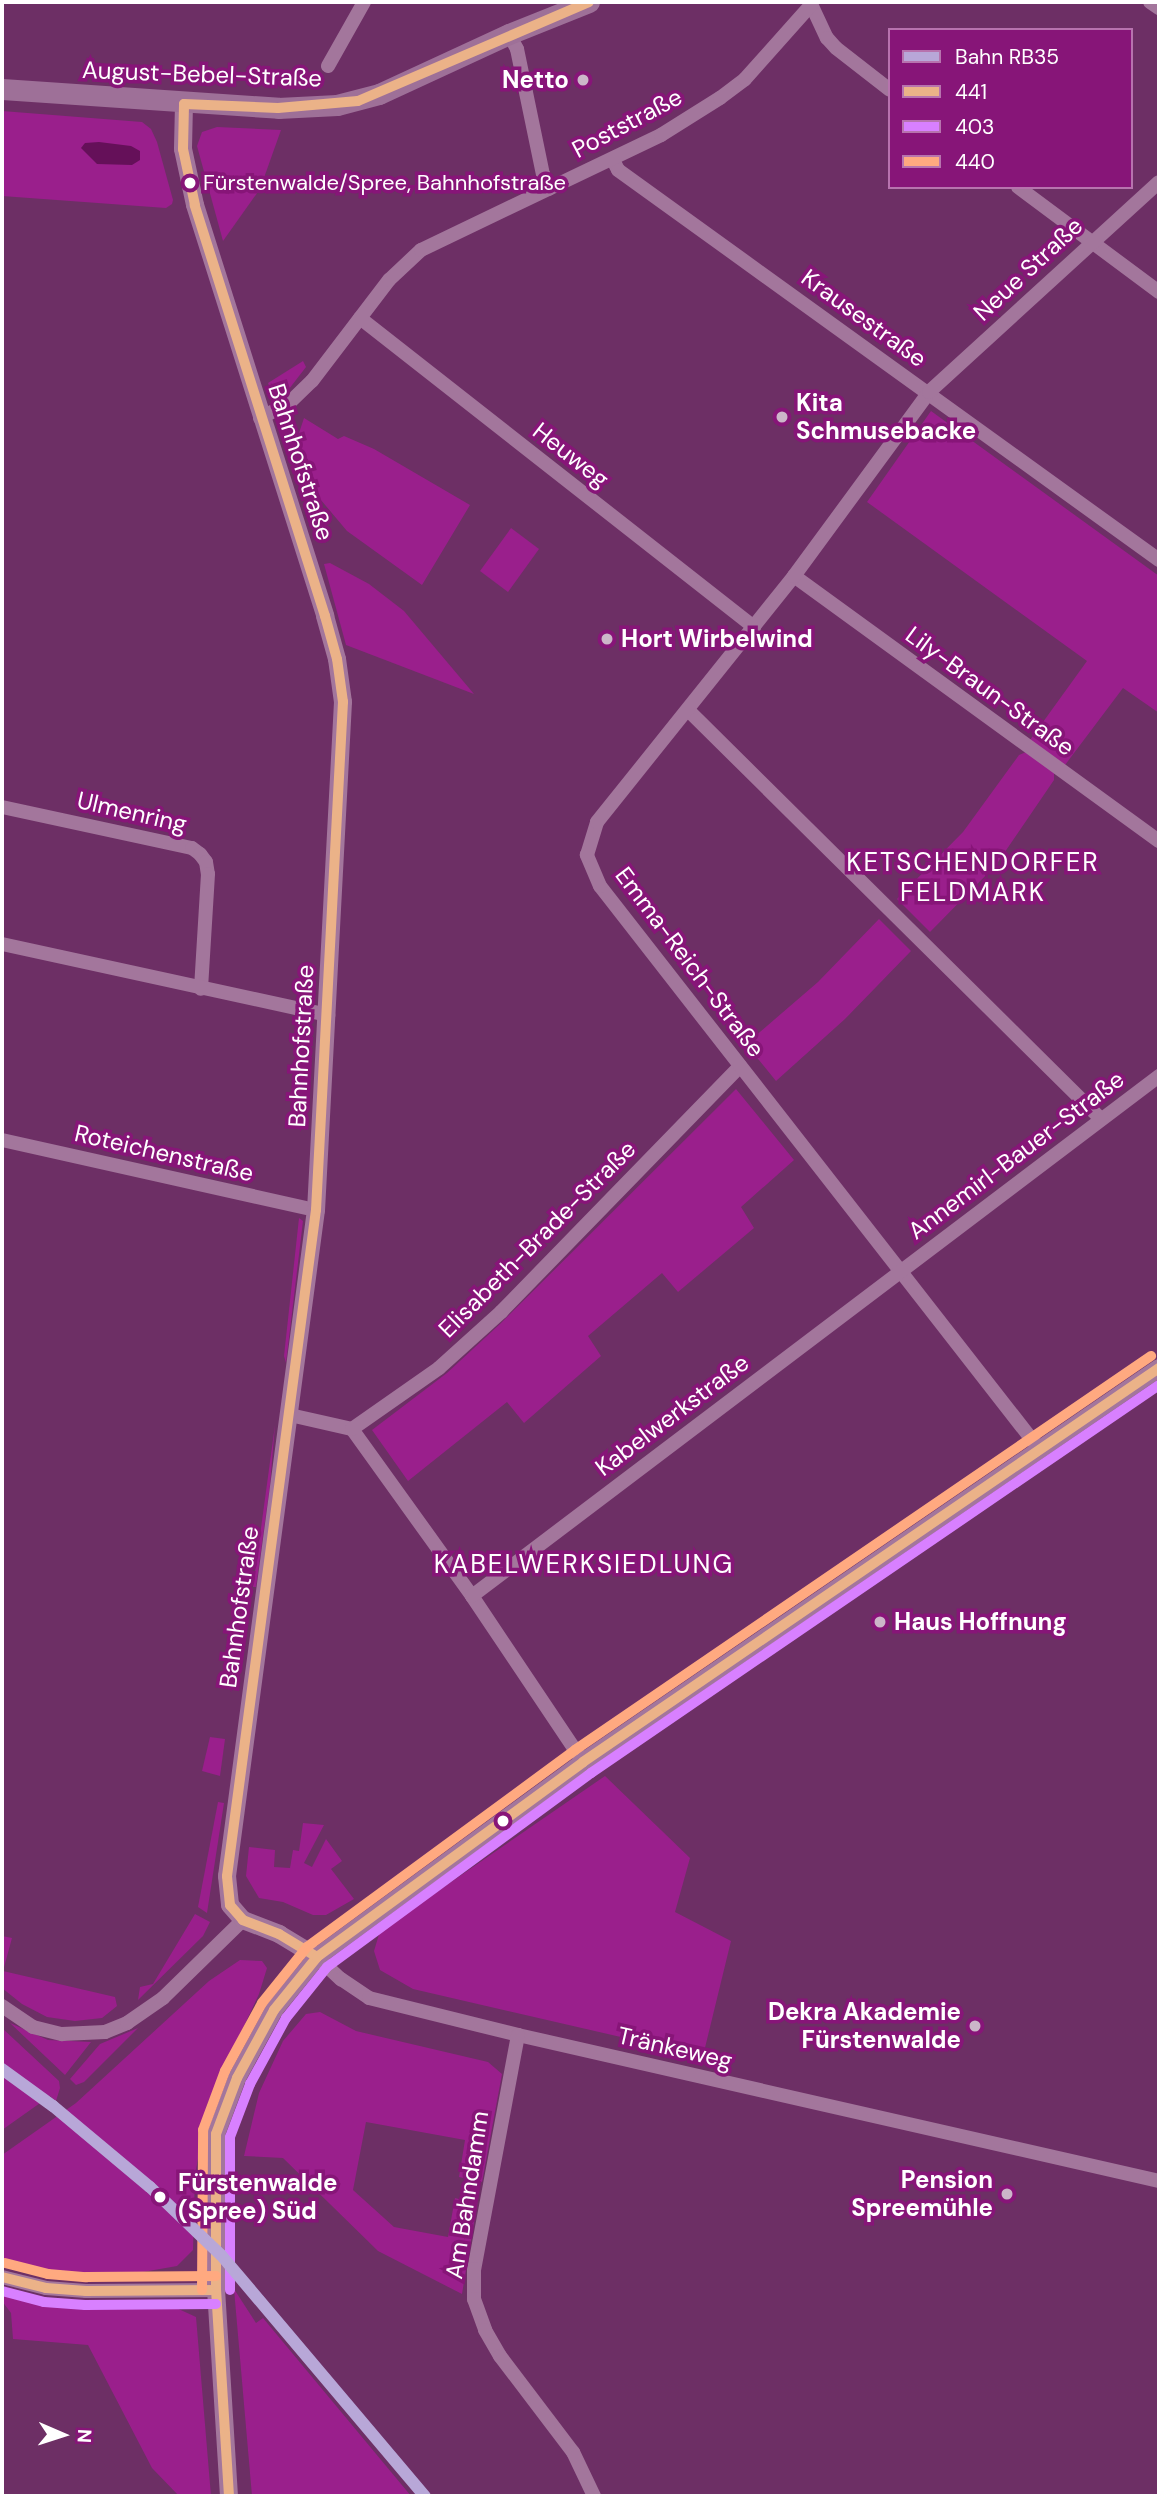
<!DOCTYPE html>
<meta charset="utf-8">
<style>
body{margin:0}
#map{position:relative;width:1161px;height:2498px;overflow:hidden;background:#6d2f65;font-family:"DM Sans",sans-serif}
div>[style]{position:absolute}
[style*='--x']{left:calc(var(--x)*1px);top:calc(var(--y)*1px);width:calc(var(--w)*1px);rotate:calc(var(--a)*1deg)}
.green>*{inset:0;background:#9a1f8c}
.water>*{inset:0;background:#651059}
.minor>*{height:14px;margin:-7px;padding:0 7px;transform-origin:7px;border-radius:7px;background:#a3769c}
.tertiary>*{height:18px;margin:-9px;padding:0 9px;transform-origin:9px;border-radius:9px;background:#a3769c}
.secondary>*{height:21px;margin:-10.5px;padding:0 10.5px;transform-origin:10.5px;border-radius:10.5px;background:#9e7098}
.bus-1>*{height:10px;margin:-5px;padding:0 5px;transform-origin:5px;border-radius:5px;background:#ebb288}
.bus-2>*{height:10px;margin:-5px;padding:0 5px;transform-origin:5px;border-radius:5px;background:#d880ff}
.bus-3>*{height:10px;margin:-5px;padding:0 5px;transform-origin:5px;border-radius:5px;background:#ffa980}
.rail-1>*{height:12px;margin:-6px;padding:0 6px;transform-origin:6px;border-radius:6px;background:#b8a7d8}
.dots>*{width:19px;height:19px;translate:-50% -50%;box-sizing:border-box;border:4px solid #871578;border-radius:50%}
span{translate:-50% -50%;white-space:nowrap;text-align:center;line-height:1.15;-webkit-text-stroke:7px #871578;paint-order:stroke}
.bus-label{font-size:22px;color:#fff}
.left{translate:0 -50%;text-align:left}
.street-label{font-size:24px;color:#fff}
.poi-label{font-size:24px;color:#fff;font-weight:700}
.right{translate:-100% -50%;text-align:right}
.stop-label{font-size:24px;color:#fff;font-weight:700}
.neighbourhood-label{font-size:26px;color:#fff;letter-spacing:2px}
.frame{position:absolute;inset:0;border:4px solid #fff;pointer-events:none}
.legend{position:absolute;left:888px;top:28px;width:245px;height:161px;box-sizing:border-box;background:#871578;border:2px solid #b773ae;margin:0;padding:9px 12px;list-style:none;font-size:21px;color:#fff}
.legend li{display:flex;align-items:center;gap:14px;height:35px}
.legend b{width:35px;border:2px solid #b773ae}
.north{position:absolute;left:28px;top:2400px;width:70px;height:70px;-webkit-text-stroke:5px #871578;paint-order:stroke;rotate:93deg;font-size:19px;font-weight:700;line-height:28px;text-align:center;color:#fff}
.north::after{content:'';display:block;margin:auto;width:24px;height:32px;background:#fff;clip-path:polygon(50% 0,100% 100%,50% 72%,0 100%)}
</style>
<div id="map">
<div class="green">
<div style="clip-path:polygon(2px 111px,142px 122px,151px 129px,157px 142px,173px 200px,172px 204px,166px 208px,2px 196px)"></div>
<div style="clip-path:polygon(217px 127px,281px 130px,260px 189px,223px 241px,197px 146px,202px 132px)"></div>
<div style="clip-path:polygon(303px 361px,306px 367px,289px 389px,273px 395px,268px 383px)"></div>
<div style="clip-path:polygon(931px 411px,1159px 576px,1159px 713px,1123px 688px,1065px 765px,1030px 740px,1087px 661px,867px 502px)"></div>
<div style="clip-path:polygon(304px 418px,338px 439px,344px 436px,374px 449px,470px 505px,422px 585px,347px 531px,315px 493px,295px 445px)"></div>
<div style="clip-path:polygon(511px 528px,539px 549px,508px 592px,480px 571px)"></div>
<div style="clip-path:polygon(330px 563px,369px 584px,404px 611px,474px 694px,346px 645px,324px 564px)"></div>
<div style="clip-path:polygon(1026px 752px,1054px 771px,1054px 780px,996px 865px,930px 932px,897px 899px,963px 832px,1019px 755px)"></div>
<div style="clip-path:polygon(879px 919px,911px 951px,845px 1019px,776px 1081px,746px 1044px,818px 982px)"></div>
<div style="clip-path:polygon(736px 1089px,794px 1160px,741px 1207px,754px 1228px,678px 1292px,662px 1273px,588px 1336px,601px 1356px,524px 1423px,507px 1402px,408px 1481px,372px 1430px,447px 1373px,500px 1324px)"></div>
<div style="clip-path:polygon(299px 1218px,303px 1221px,286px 1363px,284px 1356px)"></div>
<div style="clip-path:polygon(275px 1425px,270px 1485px,256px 1587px,253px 1587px)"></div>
<div style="clip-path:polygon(210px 1737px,225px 1739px,220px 1776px,202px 1771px)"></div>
<div style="clip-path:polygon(605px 1776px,690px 1858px,675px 1912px,731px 1941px,703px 2056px,413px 1989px,380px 1970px,374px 1951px,380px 1931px)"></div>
<div style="clip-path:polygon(218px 1802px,224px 1803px,207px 1913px,198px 1907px)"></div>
<div style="clip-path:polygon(303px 1823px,324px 1825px,304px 1863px,312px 1867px,326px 1839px,342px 1861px,331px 1869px,354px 1899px,326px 1915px,313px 1915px,283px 1902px,259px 1898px,246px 1876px,249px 1847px,275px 1850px,274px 1867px,290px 1868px,293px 1850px,299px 1851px)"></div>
<div style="clip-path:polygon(195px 1914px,210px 1922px,203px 1936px,138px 2000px,140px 1987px,153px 1984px)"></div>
<div style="clip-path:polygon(2px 1936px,12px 1938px,3px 1971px,115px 1997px,117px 2006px,102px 2018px,75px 2021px,47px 2017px,22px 2004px,2px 1988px)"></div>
<div style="clip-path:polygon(240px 1960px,262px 1961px,267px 1968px,259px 1994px,207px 2105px,195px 2176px,193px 2250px,177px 2266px,103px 2279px,31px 2274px,2px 2266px,2px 2155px,76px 2103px,209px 1981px)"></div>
<div style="clip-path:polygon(320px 2012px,356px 2031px,488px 2062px,502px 2074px,482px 2182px,459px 2177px,465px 2140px,366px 2122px,353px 2190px,394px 2227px,448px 2237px,455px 2198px,477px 2204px,462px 2294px,378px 2251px,283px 2158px,244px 2156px,259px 2093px,283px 2041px,306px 2014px)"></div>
<div style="clip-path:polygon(10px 2023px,48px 2040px,91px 2042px,65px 2075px)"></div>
<div style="clip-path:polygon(2px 2028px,59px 2081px,60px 2088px,56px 2101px,50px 2096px,2px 2130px)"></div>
<div style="clip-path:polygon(138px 2028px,84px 2082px,76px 2085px,70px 2079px,100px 2044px)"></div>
<div style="clip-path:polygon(234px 2289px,256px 2323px,263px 2318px,411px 2496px,252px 2496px)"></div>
<div style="clip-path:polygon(2px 2290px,54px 2300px,172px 2306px,196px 2317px,211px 2496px,179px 2496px,152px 2468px,88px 2345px,13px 2339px,11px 2313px,2px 2301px)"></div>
</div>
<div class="water">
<div style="clip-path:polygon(99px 142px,131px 146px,140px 151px,140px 160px,132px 165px,97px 164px,81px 148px,85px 143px)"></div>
</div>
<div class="minor">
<div style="--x:810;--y:2;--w:40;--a:65"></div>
<div style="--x:827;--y:38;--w:13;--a:48"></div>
<div style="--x:836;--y:48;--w:68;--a:37.9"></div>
<div style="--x:1150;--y:2;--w:11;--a:34"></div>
<div style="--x:509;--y:34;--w:17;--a:62"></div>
<div style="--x:517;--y:49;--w:128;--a:78.3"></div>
<div style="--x:543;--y:174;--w:16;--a:68"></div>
<div style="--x:328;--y:66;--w:73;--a:-60.6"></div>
<div style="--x:613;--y:160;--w:11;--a:63"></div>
<div style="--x:618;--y:170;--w:667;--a:35.79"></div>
<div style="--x:1018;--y:187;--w:176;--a:36.7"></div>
<div style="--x:360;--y:318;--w:501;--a:38.11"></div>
<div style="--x:260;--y:418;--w:31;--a:-27"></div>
<div style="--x:288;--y:404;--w:33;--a:-44"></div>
<div style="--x:312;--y:381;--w:127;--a:-52.7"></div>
<div style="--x:389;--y:280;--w:44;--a:-43.2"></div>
<div style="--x:421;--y:250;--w:266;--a:-25.6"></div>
<div style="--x:661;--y:135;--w:70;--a:-32.1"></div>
<div style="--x:720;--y:98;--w:31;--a:-37"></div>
<div style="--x:745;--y:79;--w:99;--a:-48.3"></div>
<div style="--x:794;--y:576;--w:451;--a:36"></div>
<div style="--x:689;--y:711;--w:580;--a:44.72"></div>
<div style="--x:2;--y:807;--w:194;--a:12.2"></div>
<div style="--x:192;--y:848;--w:10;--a:37"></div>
<div style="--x:200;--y:854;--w:10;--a:53"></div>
<div style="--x:206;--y:862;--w:12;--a:81"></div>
<div style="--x:208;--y:874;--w:115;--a:93.5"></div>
<div style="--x:2;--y:944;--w:334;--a:12.3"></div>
<div style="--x:2;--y:1140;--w:322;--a:12.6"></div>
<div style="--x:290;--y:1415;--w:64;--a:12.7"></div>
<div style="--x:352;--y:1429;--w:206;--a:54.3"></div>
<div style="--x:472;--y:1596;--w:200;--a:56.2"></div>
<div style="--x:352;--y:1429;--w:106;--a:-35"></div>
<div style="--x:439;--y:1368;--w:84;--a:-42.1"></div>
<div style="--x:501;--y:1312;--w:343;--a:-45.8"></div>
<div style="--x:1040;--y:1450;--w:715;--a:-127.96"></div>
<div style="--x:600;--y:886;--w:34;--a:-113"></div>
<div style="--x:587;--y:855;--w:34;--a:-73"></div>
<div style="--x:597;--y:822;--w:315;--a:-51.3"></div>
<div style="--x:794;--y:576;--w:228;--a:-53.7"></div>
<div style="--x:929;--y:392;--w:311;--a:-42.4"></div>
<div style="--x:472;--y:1596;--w:862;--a:-37.12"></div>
<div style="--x:317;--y:1957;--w:33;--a:43"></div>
<div style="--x:341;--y:1979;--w:34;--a:34"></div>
<div style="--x:369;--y:1998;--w:154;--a:13.9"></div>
<div style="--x:518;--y:2035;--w:657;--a:12.83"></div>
<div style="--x:2;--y:2006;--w:37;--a:34"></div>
<div style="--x:33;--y:2027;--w:30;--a:14"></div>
<div style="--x:62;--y:2034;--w:43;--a:-2.7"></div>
<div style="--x:105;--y:2032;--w:24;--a:-22"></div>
<div style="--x:127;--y:2023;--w:44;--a:-34.8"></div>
<div style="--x:163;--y:1998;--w:112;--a:-44.3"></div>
<div style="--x:518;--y:2035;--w:238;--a:100.6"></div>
<div style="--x:474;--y:2269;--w:30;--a:90"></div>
<div style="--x:474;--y:2299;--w:33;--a:70"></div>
<div style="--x:485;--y:2330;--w:30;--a:60"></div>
<div style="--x:500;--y:2356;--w:121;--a:52.8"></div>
<div style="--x:573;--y:2452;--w:49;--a:64.5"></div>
<div style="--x:2;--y:2277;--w:45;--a:14"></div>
<div style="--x:46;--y:2288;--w:40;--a:4.3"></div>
<div style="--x:86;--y:2291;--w:130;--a:-0.4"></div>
</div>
<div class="tertiary">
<div style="--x:184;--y:104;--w:45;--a:91.3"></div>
<div style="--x:183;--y:149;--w:57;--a:77.9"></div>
<div style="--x:195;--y:205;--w:431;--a:72.4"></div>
<div style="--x:325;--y:616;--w:45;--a:74.4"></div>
<div style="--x:337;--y:659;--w:43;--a:82.1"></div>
<div style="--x:343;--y:702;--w:509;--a:93.04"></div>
<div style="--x:316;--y:1210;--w:672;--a:97.61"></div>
<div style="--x:227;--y:1876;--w:29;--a:84"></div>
<div style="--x:230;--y:1905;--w:20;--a:49"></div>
<div style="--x:243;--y:1920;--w:39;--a:21"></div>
<div style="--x:279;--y:1934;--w:44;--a:31.2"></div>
<div style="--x:229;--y:2496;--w:206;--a:-93.6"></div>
<div style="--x:216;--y:2290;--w:156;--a:-90"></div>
<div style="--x:216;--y:2134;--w:60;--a:-69.4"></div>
<div style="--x:237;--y:2078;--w:77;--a:-61.4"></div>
<div style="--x:274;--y:2010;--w:68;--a:-50.9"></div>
<div style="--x:317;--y:1957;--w:330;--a:-36.2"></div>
<div style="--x:583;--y:1762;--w:698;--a:-34.37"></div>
</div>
<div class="secondary">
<div style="--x:2;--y:89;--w:277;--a:3.9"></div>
<div style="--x:278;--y:108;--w:59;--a:-2.9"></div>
<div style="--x:337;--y:105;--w:43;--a:-14.7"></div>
<div style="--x:379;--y:94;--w:143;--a:-24.8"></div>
<div style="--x:509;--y:34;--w:86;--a:-21.8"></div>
</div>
<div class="bus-1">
<div style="--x:317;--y:1957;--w:44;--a:-148.8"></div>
<div style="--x:279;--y:1934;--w:39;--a:-159"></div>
<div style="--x:243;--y:1920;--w:20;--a:-131"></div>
<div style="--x:230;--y:1905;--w:29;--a:-96"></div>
<div style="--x:227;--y:1876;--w:672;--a:-82.39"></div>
<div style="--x:316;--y:1210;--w:509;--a:-86.96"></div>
<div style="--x:343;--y:702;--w:43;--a:-97.9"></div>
<div style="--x:337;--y:659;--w:45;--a:-105.6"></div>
<div style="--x:325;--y:616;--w:431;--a:-107.6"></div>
<div style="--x:195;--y:205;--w:57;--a:-102.1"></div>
<div style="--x:183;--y:149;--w:45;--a:-88.7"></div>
<div style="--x:184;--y:104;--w:94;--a:2.4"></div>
<div style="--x:278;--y:108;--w:80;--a:-5"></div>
<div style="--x:358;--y:101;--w:251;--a:-23.2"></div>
<div style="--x:2;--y:2277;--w:45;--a:14"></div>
<div style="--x:46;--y:2288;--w:40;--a:4.3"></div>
<div style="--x:86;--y:2291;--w:130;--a:-0.4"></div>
<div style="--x:229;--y:2496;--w:206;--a:-93.6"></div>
<div style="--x:216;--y:2290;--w:156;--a:-90"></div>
<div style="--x:216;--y:2134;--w:60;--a:-69.4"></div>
<div style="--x:237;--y:2078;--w:77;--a:-61.4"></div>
<div style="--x:274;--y:2010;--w:68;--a:-50.9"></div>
<div style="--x:317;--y:1957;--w:330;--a:-36.2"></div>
<div style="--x:583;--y:1762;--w:698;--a:-34.37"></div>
</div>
<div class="bus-2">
<div style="--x:230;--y:2290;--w:153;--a:-90"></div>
<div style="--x:230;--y:2137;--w:57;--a:-69.3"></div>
<div style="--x:250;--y:2084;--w:75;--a:-61.4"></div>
<div style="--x:286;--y:2018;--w:65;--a:-51.2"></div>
<div style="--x:327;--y:1967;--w:328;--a:-36.3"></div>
<div style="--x:591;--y:1773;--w:688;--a:-34.34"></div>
<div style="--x:2;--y:2291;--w:43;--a:14.7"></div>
<div style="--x:44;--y:2302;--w:41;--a:4.2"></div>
<div style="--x:85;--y:2305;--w:131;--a:-0.4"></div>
</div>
<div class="bus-3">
<div style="--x:5;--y:2263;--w:44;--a:14.3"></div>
<div style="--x:48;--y:2274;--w:38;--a:5"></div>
<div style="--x:86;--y:2277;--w:130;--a:-0.4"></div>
<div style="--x:202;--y:2290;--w:160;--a:-89.6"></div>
<div style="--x:203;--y:2130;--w:63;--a:-69.6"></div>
<div style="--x:225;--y:2071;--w:77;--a:-61.4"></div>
<div style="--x:262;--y:2003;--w:72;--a:-51.2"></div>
<div style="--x:307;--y:1947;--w:333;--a:-36.3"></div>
<div style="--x:575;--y:1750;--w:698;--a:-34.37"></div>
</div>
<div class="rail-1">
<div style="--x:2;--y:2069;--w:63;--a:36"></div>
<div style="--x:53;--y:2106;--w:126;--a:39.9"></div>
<div style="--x:150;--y:2187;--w:98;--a:43.8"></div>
<div style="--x:221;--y:2255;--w:316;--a:49.8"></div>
</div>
<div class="dots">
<div style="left:583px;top:80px;background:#ccb6c9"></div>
<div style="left:190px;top:183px;background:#fff"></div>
<div style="left:782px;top:417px;background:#ccb6c9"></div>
<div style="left:607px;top:639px;background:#ccb6c9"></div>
<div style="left:880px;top:1622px;background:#ccb6c9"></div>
<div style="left:503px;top:1821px;background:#fff"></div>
<div style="left:975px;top:2026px;background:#ccb6c9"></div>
<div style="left:1007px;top:2194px;background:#ccb6c9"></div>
<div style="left:160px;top:2197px;background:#fff"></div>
</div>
<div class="bus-label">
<span class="left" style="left:203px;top:183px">Fürstenwalde/Spree, Bahnhofstraße</span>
</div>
<div class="street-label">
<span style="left:202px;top:74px;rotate:2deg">August-Bebel-Straße</span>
<span style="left:627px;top:123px;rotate:-28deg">Poststraße</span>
<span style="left:1028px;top:269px;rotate:-43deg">Neue Straße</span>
<span style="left:864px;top:318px;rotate:36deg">Krausestraße</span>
<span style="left:571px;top:455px;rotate:38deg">Heuweg</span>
<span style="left:301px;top:462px;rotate:72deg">Bahnhofstraße</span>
<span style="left:990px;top:691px;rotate:36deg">Lily-Braun-Straße</span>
<span style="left:132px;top:812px;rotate:13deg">Ulmenring</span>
<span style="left:690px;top:962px;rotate:53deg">Emma-Reich-Straße</span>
<span style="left:301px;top:1046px;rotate:-87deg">Bahnhofstraße</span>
<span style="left:164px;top:1153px;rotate:13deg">Roteichenstraße</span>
<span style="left:1016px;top:1155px;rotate:-37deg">Annemirl-Bauer-Straße</span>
<span style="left:537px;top:1239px;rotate:-45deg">Elisabeth-Brade-Straße</span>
<span style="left:672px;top:1415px;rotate:-37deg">Kabelwerkstraße</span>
<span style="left:239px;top:1607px;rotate:-82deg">Bahnhofstraße</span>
<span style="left:675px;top:2048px;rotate:13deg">Tränkeweg</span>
<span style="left:467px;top:2195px;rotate:-81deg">Am Bahndamm</span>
</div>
<div class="poi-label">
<span class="right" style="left:569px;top:80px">Netto</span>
<span class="left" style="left:796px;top:417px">Kita<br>Schmusebacke</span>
<span class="left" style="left:621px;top:639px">Hort Wirbelwind</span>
<span class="left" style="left:894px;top:1622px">Haus Hoffnung</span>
<span class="right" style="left:961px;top:2026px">Dekra Akademie<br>Fürstenwalde</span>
<span class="right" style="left:993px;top:2194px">Pension<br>Spreemühle</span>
</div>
<div class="stop-label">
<span class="left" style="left:178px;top:2197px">Fürstenwalde<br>(Spree) Süd</span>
</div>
<div class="neighbourhood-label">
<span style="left:973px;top:878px">KETSCHENDORFER<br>FELDMARK</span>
<span style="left:584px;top:1565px">KABELWERKSIEDLUNG</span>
</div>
<div class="frame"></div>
<ul class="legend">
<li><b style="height:9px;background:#b8a7d8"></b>Bahn RB35</li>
<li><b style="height:9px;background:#ebb288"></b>441</li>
<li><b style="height:9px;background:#d880ff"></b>403</li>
<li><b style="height:9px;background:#ffa980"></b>440</li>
</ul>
<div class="north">N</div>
</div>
